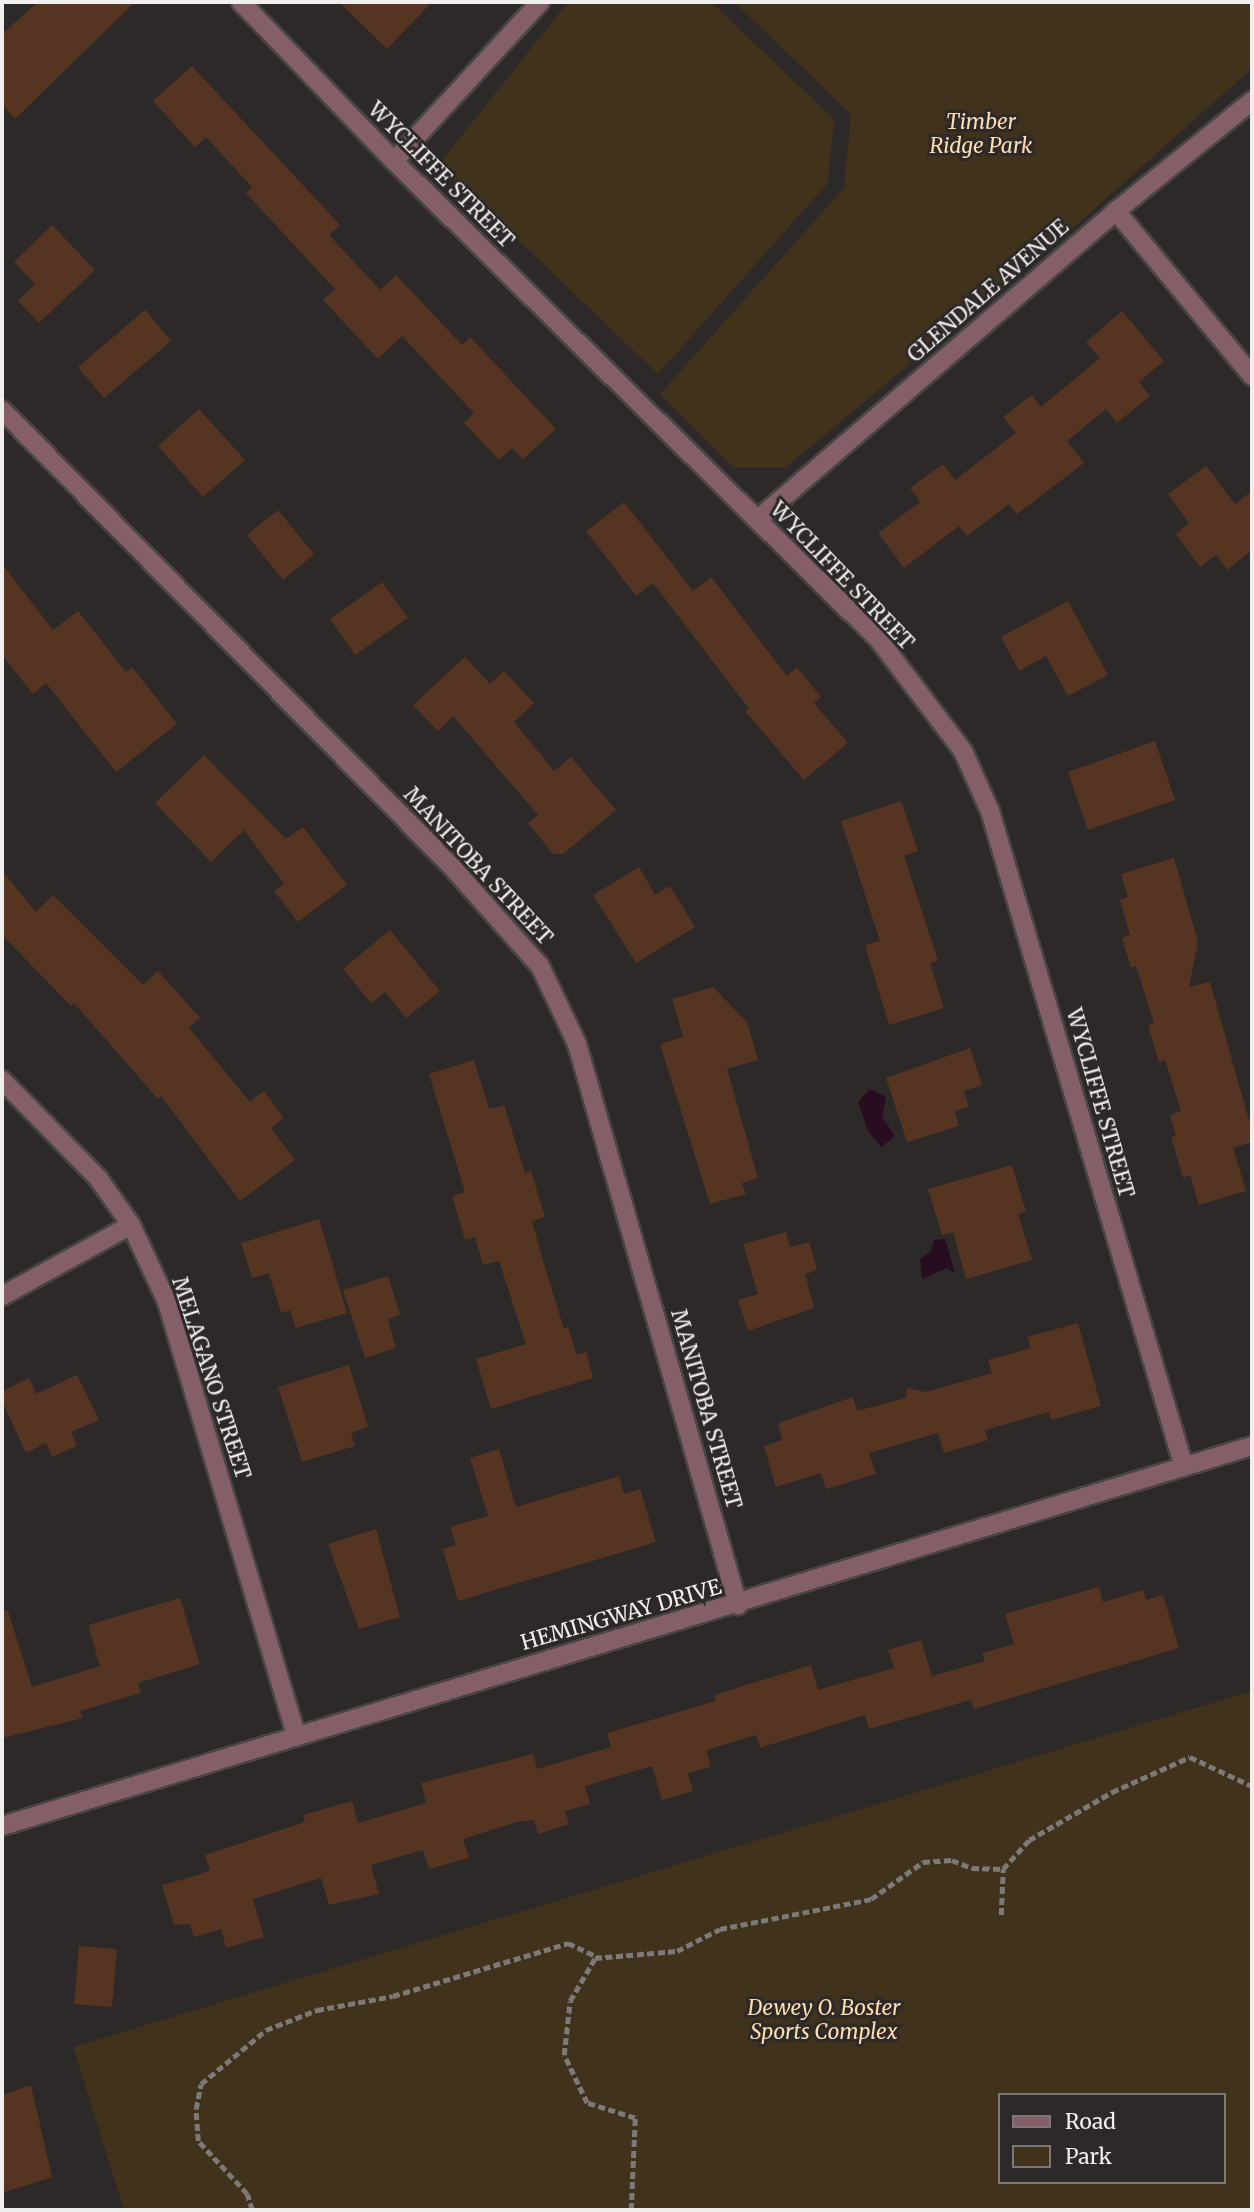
<!DOCTYPE html>
<style>
body{margin:0}
#map{position:relative;width:1254px;height:2212px;overflow:hidden;background:#2c2928;font-family:Merriweather,serif}
div>[style]{position:absolute}
[style*='--x']{left:calc(var(--x)*1px);top:calc(var(--y)*1px);width:calc(var(--w)*1px);rotate:calc(var(--a)*1deg)}
.green>*{inset:0;background:#41321b}
.water>*{inset:0;background:#280c1f}
.building>*{inset:0;background:#553521}
.path>*{height:4.5px;margin-top:-2.25px;transform-origin:0;background:repeating-linear-gradient(90deg,#7c7978 0 7px,transparent 0 10.5px)}
.roads{filter:drop-shadow(2px 0 #484544) drop-shadow(-2px 0 #484544) drop-shadow(0 2px #484544) drop-shadow(0 -2px #484544)}
.minor>*{height:18px;margin:-9px;padding:0 9px;transform-origin:9px;border-radius:9px;background:#855f67}
span{translate:-50% -50%;white-space:nowrap;text-align:center;line-height:1.15;-webkit-text-stroke:6px #2c2928;paint-order:stroke}
.park-label{font-size:21px;color:#fedeb1;font-style:italic}
.street-label{font-size:21px;color:#f1efee}
.frame{position:absolute;inset:0;border:4px solid #f1efee;pointer-events:none}
.legend{position:absolute;left:998px;top:2093px;width:228px;height:91px;box-sizing:border-box;background:#2c2928;border:2px solid #7b7877;margin:0;padding:9px 12px;list-style:none;font-size:21px;color:#f1efee}
.legend li{display:flex;align-items:center;gap:14px;height:35px}
.legend b{width:35px;border:2px solid #7b7877}
</style>
<div id="map">
<div class="green">
<div style="clip-path:polygon(568px 2px,711px 2px,834px 119px,828px 183px,658px 374px,439px 164px)"></div>
<div style="clip-path:polygon(734px 2px,1252px 2px,1252px 68px,1069px 232px,786px 467px,733px 467px,660px 394px,844px 188px,851px 114px)"></div>
<div style="clip-path:polygon(evenodd,1252px 1691px,1252px 2210px,124px 2210px,73px 2047px,1252px 1691px,1000px 2095px,1224px 2095px,1224px 2182px,1000px 2182px,1000px 2095px)"></div>
</div>
<div class="water">
<div style="clip-path:polygon(870px 1089px,886px 1097px,882px 1117px,895px 1136px,881px 1147px,868px 1131px,858px 1102px)"></div>
<div style="clip-path:polygon(945px 1239px,955px 1273px,947px 1268px,922px 1279px,920px 1259px,931px 1251px,934px 1240px)"></div>
</div>
<div class="building">
<div style="clip-path:polygon(38px 2px,135px 2px,15px 119px,2px 104px,2px 34px)"></div>
<div style="clip-path:polygon(339px 2px,432px 2px,387px 49px)"></div>
<div style="clip-path:polygon(192px 66px,340px 225px,329px 235px,380px 290px,396px 275px,462px 345px,470px 337px,556px 429px,523px 459px,512px 448px,499px 460px,464px 423px,474px 413px,402px 336px,378px 359px,323px 300px,335px 289px,246px 193px,252px 187px,206px 137px,195px 147px,153px 101px)"></div>
<div style="clip-path:polygon(52px 225px,95px 270px,39px 323px,18px 301px,35px 284px,14px 262px)"></div>
<div style="clip-path:polygon(145px 310px,171px 341px,104px 398px,78px 367px)"></div>
<div style="clip-path:polygon(1122px 311px,1164px 361px,1139px 382px,1150px 396px,1117px 423px,1106px 409px,1067px 441px,1084px 463px,1017px 514px,1009px 504px,967px 536px,959px 526px,904px 568px,878px 533px,920px 502px,910px 488px,943px 464px,955px 480px,1016px 433px,1003px 417px,1032px 395px,1041px 407px,1100px 358px,1086px 342px)"></div>
<div style="clip-path:polygon(199px 409px,245px 460px,203px 497px,158px 446px)"></div>
<div style="clip-path:polygon(1206px 466px,1235px 504px,1252px 491px,1252px 550px,1227px 570px,1216px 555px,1200px 567px,1176px 534px,1189px 523px,1168px 494px)"></div>
<div style="clip-path:polygon(624px 502px,693px 591px,711px 577px,787px 676px,797px 667px,821px 697px,814px 703px,848px 743px,804px 780px,746px 712px,749px 709px,653px 583px,636px 596px,586px 531px)"></div>
<div style="clip-path:polygon(278px 510px,314px 554px,283px 580px,247px 535px)"></div>
<div style="clip-path:polygon(2px 564px,53px 630px,78px 611px,126px 672px,132px 667px,177px 724px,116px 772px,46px 683px,33px 694px,2px 655px)"></div>
<div style="clip-path:polygon(382px 582px,408px 618px,355px 655px,330px 619px)"></div>
<div style="clip-path:polygon(1068px 601px,1108px 675px,1068px 696px,1046px 656px,1019px 671px,1001px 637px)"></div>
<div style="clip-path:polygon(465px 657px,490px 684px,504px 671px,534px 703px,514px 722px,554px 771px,571px 757px,616px 810px,563px 854px,553px 854px,528px 823px,538px 815px,453px 716px,438px 731px,413px 705px)"></div>
<div style="clip-path:polygon(1155px 741px,1175px 800px,1088px 830px,1068px 772px)"></div>
<div style="clip-path:polygon(204px 755px,286px 839px,303px 827px,347px 885px,298px 922px,274px 891px,284px 884px,244px 830px,211px 862px,155px 803px)"></div>
<div style="clip-path:polygon(901px 801px,918px 851px,904px 856px,938px 961px,930px 963px,944px 1008px,889px 1025px,865px 945px,880px 941px,841px 821px)"></div>
<div style="clip-path:polygon(1174px 858px,1198px 942px,1189px 987px,1210px 982px,1252px 1131px,1252px 1142px,1233px 1148px,1246px 1191px,1199px 1205px,1190px 1175px,1183px 1178px,1171px 1137px,1176px 1136px,1170px 1115px,1181px 1111px,1165px 1060px,1159px 1062px,1148px 1025px,1154px 1023px,1136px 966px,1131px 968px,1122px 938px,1130px 935px,1120px 900px,1128px 897px,1121px 874px)"></div>
<div style="clip-path:polygon(639px 867px,655px 895px,670px 886px,695px 927px,636px 963px,593px 895px)"></div>
<div style="clip-path:polygon(2px 871px,36px 912px,53px 895px,143px 985px,158px 971px,200px 1018px,189px 1028px,250px 1102px,264px 1091px,284px 1118px,271px 1128px,295px 1160px,240px 1201px,161px 1096px,158px 1099px,74px 1003px,71px 1006px,2px 935px)"></div>
<div style="clip-path:polygon(390px 930px,440px 991px,406px 1018px,385px 992px,371px 1003px,343px 969px)"></div>
<div style="clip-path:polygon(713px 987px,747px 1022px,758px 1060px,727px 1069px,758px 1178px,742px 1183px,746px 1194px,710px 1204px,660px 1044px,683px 1037px,672px 999px)"></div>
<div style="clip-path:polygon(970px 1048px,982px 1085px,964px 1091px,969px 1107px,955px 1111px,959px 1126px,907px 1142px,886px 1078px)"></div>
<div style="clip-path:polygon(474px 1060px,489px 1109px,504px 1105px,525px 1173px,531px 1171px,545px 1217px,532px 1221px,544px 1264px,564px 1329px,568px 1327px,577px 1355px,586px 1352px,593px 1378px,491px 1409px,476px 1359px,526px 1344px,499px 1261px,483px 1265px,475px 1237px,465px 1240px,452px 1196px,465px 1192px,429px 1074px)"></div>
<div style="clip-path:polygon(1012px 1165px,1026px 1212px,1018px 1214px,1032px 1260px,966px 1279px,953px 1232px,942px 1235px,928px 1189px)"></div>
<div style="clip-path:polygon(319px 1219px,347px 1313px,296px 1328px,290px 1310px,281px 1313px,269px 1273px,252px 1278px,241px 1243px)"></div>
<div style="clip-path:polygon(786px 1232px,790px 1247px,809px 1242px,817px 1270px,805px 1274px,814px 1308px,748px 1331px,738px 1300px,758px 1294px,743px 1244px)"></div>
<div style="clip-path:polygon(388px 1276px,400px 1315px,388px 1319px,396px 1348px,365px 1358px,343px 1290px)"></div>
<div style="clip-path:polygon(1078px 1323px,1101px 1406px,1051px 1420px,1049px 1412px,985px 1430px,988px 1440px,944px 1453px,938px 1433px,869px 1453px,876px 1474px,826px 1489px,821px 1473px,776px 1487px,764px 1446px,782px 1440px,778px 1423px,853px 1397px,857px 1411px,906px 1398px,907px 1388px,926px 1392px,992px 1373px,988px 1360px,1031px 1348px,1027px 1337px)"></div>
<div style="clip-path:polygon(349px 1365px,368px 1427px,351px 1433px,355px 1446px,302px 1462px,278px 1387px)"></div>
<div style="clip-path:polygon(77px 1375px,99px 1420px,71px 1432px,77px 1446px,52px 1457px,46px 1443px,26px 1453px,2px 1401px,2px 1391px,29px 1378px,36px 1394px)"></div>
<div style="clip-path:polygon(499px 1449px,516px 1507px,619px 1476px,624px 1494px,640px 1489px,656px 1542px,458px 1601px,443px 1549px,456px 1545px,450px 1527px,488px 1516px,470px 1458px)"></div>
<div style="clip-path:polygon(376px 1529px,400px 1617px,359px 1629px,328px 1544px)"></div>
<div style="clip-path:polygon(1099px 1587px,1103px 1602px,1143px 1590px,1146px 1600px,1163px 1595px,1179px 1648px,974px 1709px,971px 1700px,869px 1729px,865px 1715px,760px 1748px,756px 1735px,706px 1750px,711px 1767px,688px 1773px,693px 1791px,662px 1800px,652px 1766px,585px 1786px,590px 1804px,565px 1811px,569px 1824px,538px 1834px,534px 1820px,517px 1822px,463px 1839px,469px 1858px,429px 1869px,423px 1850px,371px 1865px,379px 1894px,329px 1905px,321px 1878px,253px 1899px,264px 1937px,226px 1948px,221px 1929px,194px 1937px,190px 1924px,174px 1925px,162px 1885px,201px 1874px,210px 1870px,205px 1855px,305px 1822px,303px 1815px,352px 1801px,358px 1823px,426px 1803px,421px 1783px,533px 1754px,537px 1769px,611px 1747px,607px 1733px,716px 1701px,714px 1695px,811px 1665px,818px 1690px,894px 1668px,888px 1650px,921px 1640px,932px 1676px,985px 1661px,982px 1653px,1014px 1644px,1005px 1614px)"></div>
<div style="clip-path:polygon(180px 1598px,200px 1664px,138px 1683px,141px 1693px,80px 1711px,83px 1718px,2px 1738px,2px 1611px,8px 1611px,32px 1687px,100px 1666px,88px 1625px)"></div>
<div style="clip-path:polygon(79px 1946px,117px 1949px,112px 2007px,74px 2004px)"></div>
<div style="clip-path:polygon(31px 2085px,52px 2177px,2px 2193px,2px 2095px)"></div>
</div>
<div class="path">
<div style="--x:1001;--y:1915;--w:46;--a:-87.5"></div>
<div style="--x:1003;--y:1869;--w:39;--a:-48"></div>
<div style="--x:1029;--y:1840;--w:96;--a:-30"></div>
<div style="--x:1112;--y:1792;--w:85;--a:-24.2"></div>
<div style="--x:1190;--y:1757;--w:68;--a:25.1"></div>
<div style="--x:252;--y:2210;--w:17;--a:-107"></div>
<div style="--x:247;--y:2194;--w:72;--a:-132.8"></div>
<div style="--x:198;--y:2141;--w:32;--a:-94"></div>
<div style="--x:196;--y:2109;--w:25;--a:-79"></div>
<div style="--x:201;--y:2084;--w:85;--a:-39.7"></div>
<div style="--x:266;--y:2030;--w:55;--a:-21.4"></div>
<div style="--x:317;--y:2010;--w:77;--a:-10.4"></div>
<div style="--x:393;--y:1996;--w:183;--a:-16.8"></div>
<div style="--x:568;--y:1943;--w:33;--a:25"></div>
<div style="--x:631;--y:2210;--w:92;--a:-87.5"></div>
<div style="--x:635;--y:2118;--w:50;--a:-162.6"></div>
<div style="--x:587;--y:2103;--w:53;--a:-115.6"></div>
<div style="--x:564;--y:2055;--w:54;--a:-83.7"></div>
<div style="--x:570;--y:2001;--w:50;--a:-59.8"></div>
<div style="--x:595;--y:1958;--w:82;--a:-4.9"></div>
<div style="--x:677;--y:1951;--w:48;--a:-27.1"></div>
<div style="--x:720;--y:1929;--w:154;--a:-11.2"></div>
<div style="--x:871;--y:1899;--w:64;--a:-35.4"></div>
<div style="--x:923;--y:1862;--w:29;--a:-4"></div>
<div style="--x:952;--y:1860;--w:22;--a:22"></div>
<div style="--x:972;--y:1868;--w:31;--a:2"></div>
</div>
<div class="roads">
<div class="minor">
<div style="--x:241;--y:2;--w:221;--a:46.1"></div>
<div style="--x:394;--y:161;--w:682;--a:44.64"></div>
<div style="--x:879;--y:640;--w:139;--a:52.9"></div>
<div style="--x:963;--y:751;--w:66;--a:65.8"></div>
<div style="--x:990;--y:811;--w:681;--a:73.53"></div>
<div style="--x:394;--y:161;--w:216;--a:-47.4"></div>
<div style="--x:1116;--y:211;--w:214;--a:50.5"></div>
<div style="--x:2;--y:410;--w:641;--a:45.44"></div>
<div style="--x:452;--y:867;--w:132;--a:48.4"></div>
<div style="--x:540;--y:966;--w:86;--a:64.6"></div>
<div style="--x:577;--y:1044;--w:584;--a:73.99"></div>
<div style="--x:757;--y:520;--w:474;--a:-40.7"></div>
<div style="--x:1116;--y:211;--w:175;--a:-39"></div>
<div style="--x:2;--y:1080;--w:137;--a:45.6"></div>
<div style="--x:98;--y:1178;--w:57;--a:54.9"></div>
<div style="--x:131;--y:1225;--w:85;--a:64.9"></div>
<div style="--x:167;--y:1302;--w:451;--a:73.4"></div>
<div style="--x:2;--y:1296;--w:147;--a:-28.8"></div>
<div style="--x:2;--y:1826;--w:1306;--a:-16.91"></div>
</div>
</div>
<div class="park-label">
<span style="left:981px;top:134px">Timber<br>Ridge Park</span>
<span style="left:824px;top:2020px">Dewey O. Boster<br>Sports Complex</span>
</div>
<div class="street-label">
<span style="left:441px;top:175px;rotate:45deg">WYCLIFFE STREET</span>
<span style="left:988px;top:291px;rotate:-41deg">GLENDALE AVENUE</span>
<span style="left:842px;top:576px;rotate:46deg">WYCLIFFE STREET</span>
<span style="left:478px;top:866px;rotate:47deg">MANITOBA STREET</span>
<span style="left:1100px;top:1103px;rotate:74deg">WYCLIFFE STREET</span>
<span style="left:211px;top:1378px;rotate:72deg">MELAGANO STREET</span>
<span style="left:706px;top:1409px;rotate:74deg">MANITOBA STREET</span>
<span style="left:621px;top:1615px;rotate:-16deg">HEMINGWAY DRIVE</span>
</div>
<div class="frame"></div>
<ul class="legend">
<li><b style="height:9px;background:#855f67"></b>Road</li>
<li><b style="height:19px;background:#41321b"></b>Park</li>
</ul>
</div>
